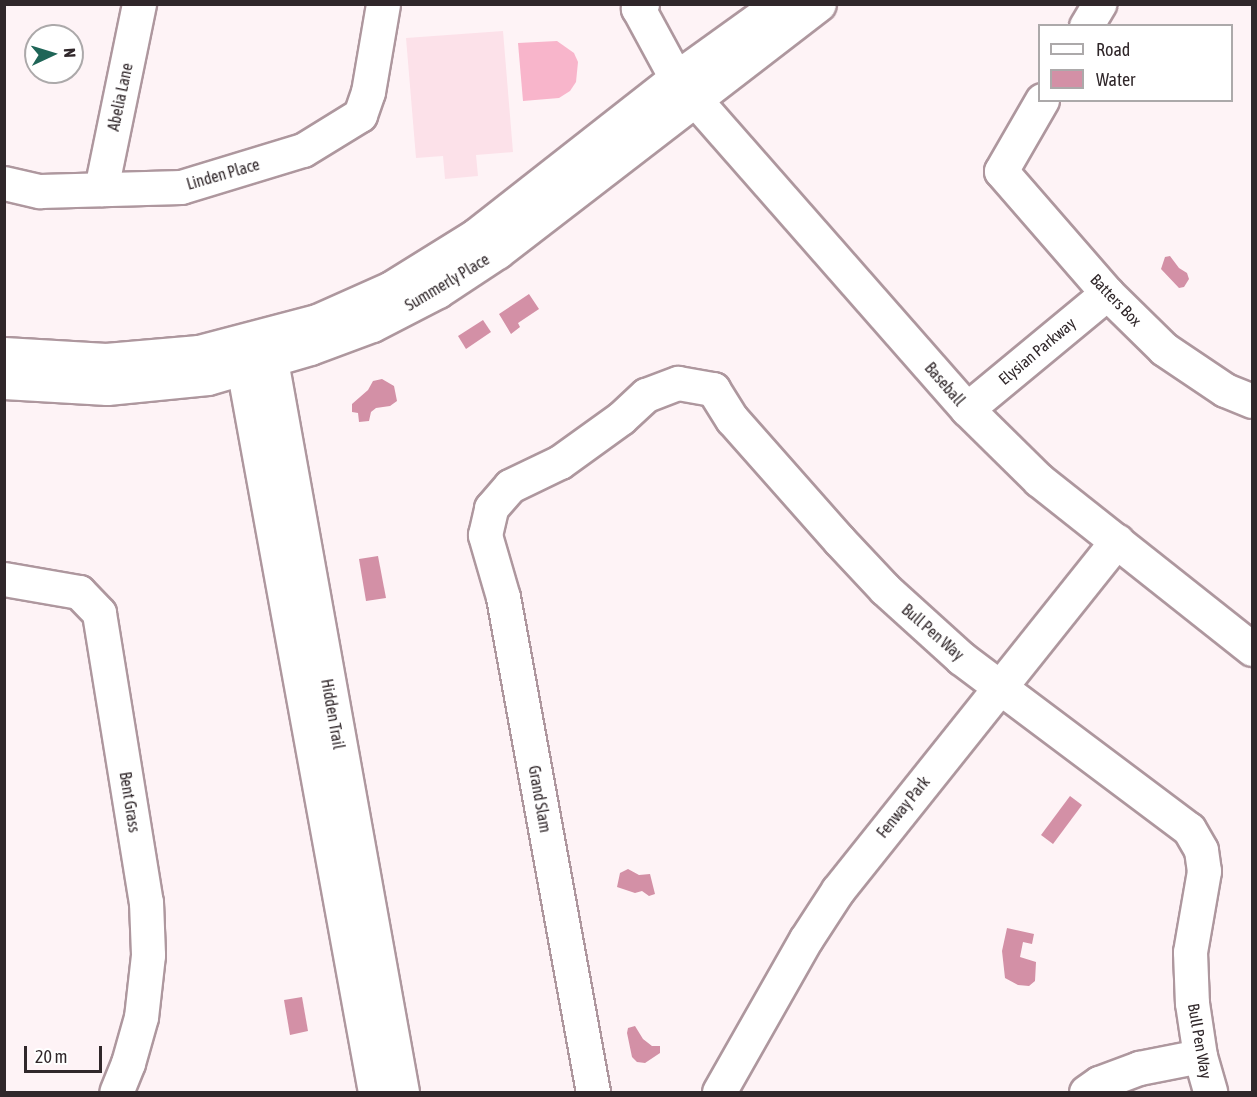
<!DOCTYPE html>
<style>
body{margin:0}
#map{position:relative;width:1257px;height:1097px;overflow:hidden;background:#fef3f6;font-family:"Asap Condensed",sans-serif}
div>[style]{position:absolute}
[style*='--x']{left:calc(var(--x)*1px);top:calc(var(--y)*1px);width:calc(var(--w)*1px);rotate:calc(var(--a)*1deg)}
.built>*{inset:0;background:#fce1e9}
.green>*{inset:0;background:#f8b5cb}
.water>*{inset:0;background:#d390a6}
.roads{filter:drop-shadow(2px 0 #ae979e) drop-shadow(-2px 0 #ae979e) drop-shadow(0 2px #ae979e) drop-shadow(0 -2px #ae979e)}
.minor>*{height:33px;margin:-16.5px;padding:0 16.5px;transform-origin:16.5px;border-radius:16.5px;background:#fff}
span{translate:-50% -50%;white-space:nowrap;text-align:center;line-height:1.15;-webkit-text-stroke:5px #fff;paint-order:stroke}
.street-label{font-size:16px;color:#30272a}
.frame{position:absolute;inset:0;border:6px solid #30272a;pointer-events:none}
.legend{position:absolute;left:1038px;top:24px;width:195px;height:78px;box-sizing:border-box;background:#fff;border:2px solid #aca9aa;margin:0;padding:8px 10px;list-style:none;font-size:18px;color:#30272a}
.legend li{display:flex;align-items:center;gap:12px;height:30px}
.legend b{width:30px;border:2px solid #aca9aa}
.north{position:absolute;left:24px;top:24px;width:60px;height:60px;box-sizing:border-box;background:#fff;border:2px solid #aca9aa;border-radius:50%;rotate:86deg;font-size:16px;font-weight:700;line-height:24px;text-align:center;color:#30272a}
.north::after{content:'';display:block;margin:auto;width:21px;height:27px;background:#1f6557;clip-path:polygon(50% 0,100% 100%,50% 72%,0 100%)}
.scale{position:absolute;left:24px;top:1046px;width:78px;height:27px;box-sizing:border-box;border:3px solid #30272a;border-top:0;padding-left:8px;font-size:18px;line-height:21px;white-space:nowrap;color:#30272a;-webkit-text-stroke:4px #fff;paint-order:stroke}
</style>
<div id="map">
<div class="built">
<div style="clip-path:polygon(503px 31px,513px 152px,476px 155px,478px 176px,445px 179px,443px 156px,416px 158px,406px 38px)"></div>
</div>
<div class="green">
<div style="clip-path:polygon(557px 41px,574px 53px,578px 62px,576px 82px,570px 91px,559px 98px,523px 101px,518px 43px)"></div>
</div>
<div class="water">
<div style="clip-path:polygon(1170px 256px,1179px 268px,1187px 273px,1189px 279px,1184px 287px,1179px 288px,1161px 269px,1165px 257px)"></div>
<div style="clip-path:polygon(529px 294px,539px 309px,518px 323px,520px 327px,511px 334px,499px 314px)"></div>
<div style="clip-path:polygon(483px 320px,491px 332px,466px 349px,458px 336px)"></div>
<div style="clip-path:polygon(382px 379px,394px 386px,397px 401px,390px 406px,376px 408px,371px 412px,369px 421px,359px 422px,358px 413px,352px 412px,352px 404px,368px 390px,373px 381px)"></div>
<div style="clip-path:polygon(378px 556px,386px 598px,366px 601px,359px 559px)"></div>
<div style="clip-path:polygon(1070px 796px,1082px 805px,1053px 844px,1041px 835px)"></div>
<div style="clip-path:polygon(628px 869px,639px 875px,650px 874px,655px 894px,649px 896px,642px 891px,635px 893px,617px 887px,620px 873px)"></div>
<div style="clip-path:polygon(1007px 928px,1034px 934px,1032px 944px,1023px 942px,1020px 957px,1036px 962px,1035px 981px,1029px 986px,1018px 985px,1005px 978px,1002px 951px)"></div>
<div style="clip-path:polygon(302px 997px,308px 1031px,290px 1035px,284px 1000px)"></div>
<div style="clip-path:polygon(635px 1026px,643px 1039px,652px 1046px,660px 1046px,660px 1053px,645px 1063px,637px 1062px,632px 1057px,627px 1033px,628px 1028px)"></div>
</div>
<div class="roads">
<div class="minor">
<div style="--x:642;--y:4;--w:6;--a:135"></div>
<div style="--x:638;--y:8;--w:80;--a:61.5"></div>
<div style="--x:676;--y:78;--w:441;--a:48.7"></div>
<div style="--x:967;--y:409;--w:101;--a:44.6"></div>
<div style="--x:1039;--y:480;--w:272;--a:38.4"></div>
<div style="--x:1086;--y:26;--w:26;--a:-59"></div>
<div style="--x:1042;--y:100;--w:82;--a:120"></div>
<div style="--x:1001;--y:171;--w:162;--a:49"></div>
<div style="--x:1107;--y:293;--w:80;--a:44.5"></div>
<div style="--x:1164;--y:349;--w:73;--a:33.9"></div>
<div style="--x:1225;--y:390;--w:29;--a:22"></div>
<div style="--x:4;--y:183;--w:37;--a:13"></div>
<div style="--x:40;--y:191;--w:141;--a:-1.6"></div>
<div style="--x:181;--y:187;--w:127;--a:-16.9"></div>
<div style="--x:303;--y:150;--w:67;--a:-31.6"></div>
<div style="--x:360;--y:115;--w:24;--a:-71"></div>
<div style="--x:368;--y:92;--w:89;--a:-80.3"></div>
<div style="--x:101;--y:189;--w:189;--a:-78.4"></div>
<div style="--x:267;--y:338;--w:766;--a:79.85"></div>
<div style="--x:239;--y:345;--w:759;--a:79.68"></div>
<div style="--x:4;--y:354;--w:102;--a:3.4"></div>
<div style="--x:106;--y:360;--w:93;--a:-4.9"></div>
<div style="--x:199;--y:352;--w:122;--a:-14.7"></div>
<div style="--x:317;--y:321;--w:81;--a:-24"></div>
<div style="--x:391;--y:288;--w:100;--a:-31.9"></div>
<div style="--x:476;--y:235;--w:254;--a:-38.1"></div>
<div style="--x:676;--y:78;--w:127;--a:-35.7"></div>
<div style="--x:4;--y:382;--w:103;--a:3.3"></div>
<div style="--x:107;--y:388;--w:101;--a:-5.7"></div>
<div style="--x:208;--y:378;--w:106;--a:-16.4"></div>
<div style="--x:310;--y:348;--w:66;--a:-20.4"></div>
<div style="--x:372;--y:325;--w:74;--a:-27.3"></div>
<div style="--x:438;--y:291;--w:71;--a:-33.5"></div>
<div style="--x:497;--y:252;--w:406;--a:-37.6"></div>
<div style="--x:967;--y:409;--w:182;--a:-39.6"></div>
<div style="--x:4;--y:579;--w:76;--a:9.8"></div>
<div style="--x:79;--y:592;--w:29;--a:46"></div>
<div style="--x:99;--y:613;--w:293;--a:80.8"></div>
<div style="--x:146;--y:902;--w:53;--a:87.8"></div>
<div style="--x:148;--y:955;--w:62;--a:96.4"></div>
<div style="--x:141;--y:1017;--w:48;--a:105.8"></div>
<div style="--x:128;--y:1063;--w:31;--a:112"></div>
<div style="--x:593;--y:1092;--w:503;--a:-100.3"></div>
<div style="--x:503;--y:597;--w:65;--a:-106.2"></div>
<div style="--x:485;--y:535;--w:28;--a:-77"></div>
<div style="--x:491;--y:508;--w:29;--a:-49"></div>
<div style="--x:510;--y:486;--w:55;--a:-25.6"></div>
<div style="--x:560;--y:462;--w:75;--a:-35.8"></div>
<div style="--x:621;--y:418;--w:34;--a:-43"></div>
<div style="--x:646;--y:395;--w:34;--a:-21"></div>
<div style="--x:678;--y:383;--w:36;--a:10"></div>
<div style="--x:713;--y:389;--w:36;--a:58"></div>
<div style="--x:732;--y:419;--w:162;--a:48.5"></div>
<div style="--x:839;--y:540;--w:67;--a:46.8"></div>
<div style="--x:885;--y:589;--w:103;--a:42.2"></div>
<div style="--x:961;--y:658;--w:285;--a:36.9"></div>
<div style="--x:1189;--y:829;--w:24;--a:60"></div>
<div style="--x:1201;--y:850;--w:21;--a:82"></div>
<div style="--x:1204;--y:871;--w:82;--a:99.8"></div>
<div style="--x:1190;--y:952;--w:51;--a:87.8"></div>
<div style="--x:1192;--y:1003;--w:54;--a:81.4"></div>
<div style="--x:1200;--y:1056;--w:37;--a:74"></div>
<div style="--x:719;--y:1092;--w:176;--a:-60.4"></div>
<div style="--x:806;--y:939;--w:59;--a:-56.9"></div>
<div style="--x:838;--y:890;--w:447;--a:-51.4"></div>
<div style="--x:1086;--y:1092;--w:16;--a:-35"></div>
<div style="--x:1099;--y:1083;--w:43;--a:-20.6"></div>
<div style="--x:1139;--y:1068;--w:62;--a:-11.1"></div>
</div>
</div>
<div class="street-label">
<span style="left:120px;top:97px;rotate:-78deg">Abelia Lane</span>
<span style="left:223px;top:174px;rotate:-16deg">Linden Place</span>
<span style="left:447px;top:282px;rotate:-31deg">Summerly Place</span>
<span style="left:1116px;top:300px;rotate:46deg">Batters Box</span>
<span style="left:1037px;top:351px;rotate:-40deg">Elysian Parkway</span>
<span style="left:945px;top:384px;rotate:49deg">Baseball</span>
<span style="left:933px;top:632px;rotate:41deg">Bull Pen Way</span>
<span style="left:333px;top:714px;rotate:80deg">Hidden Trail</span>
<span style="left:540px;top:799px;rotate:80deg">Grand Slam</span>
<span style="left:130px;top:802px;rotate:81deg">Bent Grass</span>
<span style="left:903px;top:807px;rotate:-51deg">Fenway Park</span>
<span style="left:1200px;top:1041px;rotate:80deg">Bull Pen Way</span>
</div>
<div class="frame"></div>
<ul class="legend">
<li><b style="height:8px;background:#fff"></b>Road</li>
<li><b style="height:16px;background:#d390a6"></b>Water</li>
</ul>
<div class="north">N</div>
<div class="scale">20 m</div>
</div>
